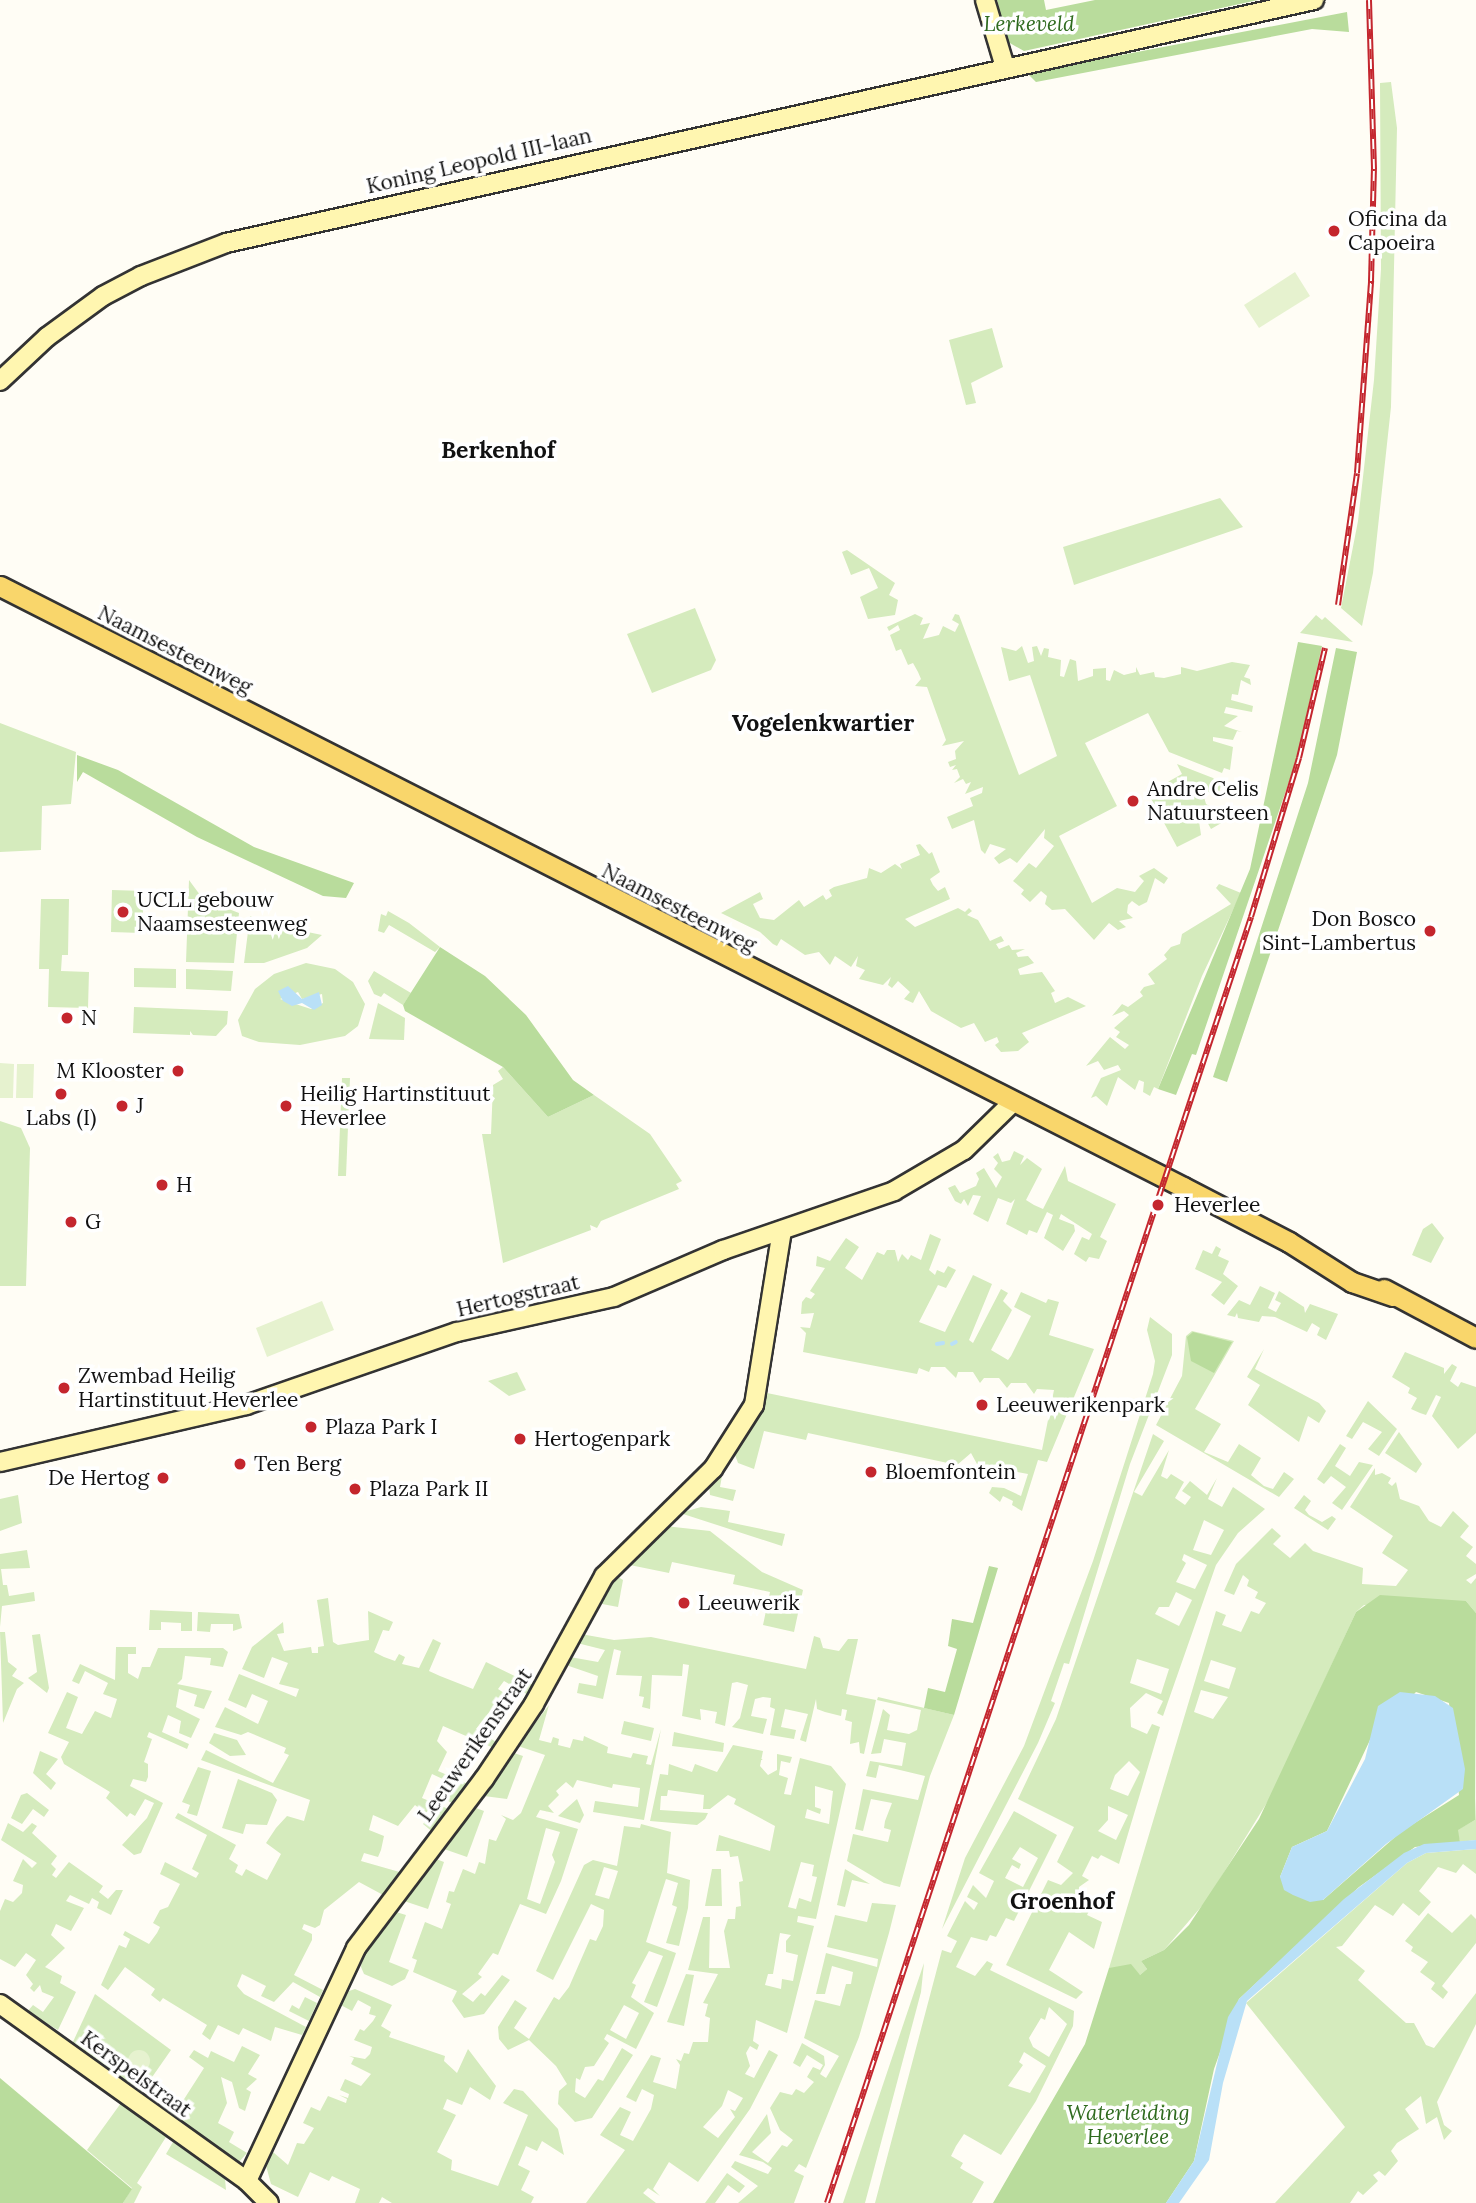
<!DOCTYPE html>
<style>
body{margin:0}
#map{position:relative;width:1476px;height:2203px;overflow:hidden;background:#fffdf5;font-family:Lora,serif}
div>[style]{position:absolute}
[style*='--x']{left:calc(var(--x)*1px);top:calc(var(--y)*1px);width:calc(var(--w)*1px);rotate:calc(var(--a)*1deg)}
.green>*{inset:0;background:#d5ebbd}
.forest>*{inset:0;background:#b9dc9c}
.pitch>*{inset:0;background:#e6f2cf}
.round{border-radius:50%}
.water>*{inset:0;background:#b9e0f7}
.stream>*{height:3.5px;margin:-1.75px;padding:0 1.75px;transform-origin:1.75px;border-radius:1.75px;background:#b9e0f7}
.roads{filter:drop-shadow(2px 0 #333) drop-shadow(-2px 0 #333) drop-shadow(0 2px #333) drop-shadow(0 -2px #333)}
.secondary>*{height:18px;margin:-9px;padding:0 9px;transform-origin:9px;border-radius:9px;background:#fff6b0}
.primary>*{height:19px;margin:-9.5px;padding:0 9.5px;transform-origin:9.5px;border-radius:9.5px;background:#f9d66b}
.rail>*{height:6px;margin-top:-3px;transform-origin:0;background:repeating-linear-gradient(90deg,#fff 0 10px,#c4262e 0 20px);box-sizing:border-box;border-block:2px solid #c4262e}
.dots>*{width:19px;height:19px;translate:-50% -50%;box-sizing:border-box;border:4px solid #fff;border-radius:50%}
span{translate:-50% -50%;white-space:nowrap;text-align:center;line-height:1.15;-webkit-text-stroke:7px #fff;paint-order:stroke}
.park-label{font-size:21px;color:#2f6b1f;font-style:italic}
.street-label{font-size:21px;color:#111}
.poi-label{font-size:21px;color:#111}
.left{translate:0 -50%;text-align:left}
.right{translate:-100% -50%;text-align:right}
.neighbourhood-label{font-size:23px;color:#111;font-weight:700}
</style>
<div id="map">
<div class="green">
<div style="clip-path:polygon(1391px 82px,1397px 128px,1391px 407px,1373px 573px,1362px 626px,1341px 608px,1358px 521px,1374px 380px,1381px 269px,1380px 83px)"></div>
<div style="clip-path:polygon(992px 328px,1003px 367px,971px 383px,976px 403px,966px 405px,949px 340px)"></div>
<div style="clip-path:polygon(1220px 498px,1243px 527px,1074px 585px,1063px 547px)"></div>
<div style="clip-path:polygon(847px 550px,895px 583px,889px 595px,898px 600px,895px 615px,868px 619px,860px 597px,878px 588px,869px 568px,851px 575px,842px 552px)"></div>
<div style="clip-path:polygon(695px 608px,716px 660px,711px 670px,652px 693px,627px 634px)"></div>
<div style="clip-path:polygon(915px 614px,923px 618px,920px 625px,930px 623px,923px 639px,939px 635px,943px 626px,955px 632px,959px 624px,952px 620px,955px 614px,959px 615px,1019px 775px,1057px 756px,1030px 675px,1009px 681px,1001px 647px,1016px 651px,1022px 646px,1028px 663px,1034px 661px,1032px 647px,1037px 646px,1041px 656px,1044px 648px,1049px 649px,1048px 657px,1061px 660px,1060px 676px,1064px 677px,1070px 659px,1076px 661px,1078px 681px,1093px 676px,1093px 669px,1106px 668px,1106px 680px,1110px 681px,1114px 670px,1124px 675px,1136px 672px,1136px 667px,1140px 675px,1154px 672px,1155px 677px,1164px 678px,1181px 674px,1181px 667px,1197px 671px,1232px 662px,1250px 665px,1244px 677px,1250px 679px,1251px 685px,1241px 680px,1238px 695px,1232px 694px,1231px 700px,1253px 706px,1252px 712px,1226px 707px,1224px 713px,1238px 716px,1224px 726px,1242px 732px,1237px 731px,1233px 740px,1213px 737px,1213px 741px,1233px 747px,1230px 770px,1224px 768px,1222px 773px,1169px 752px,1148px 713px,1085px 743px,1117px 806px,1059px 836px,1092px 903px,1117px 888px,1135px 892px,1144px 881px,1139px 876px,1154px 868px,1168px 878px,1164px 884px,1155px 878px,1147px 902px,1139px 906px,1132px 901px,1128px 905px,1127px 913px,1133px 918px,1119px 921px,1126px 927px,1118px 930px,1109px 923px,1094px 940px,1065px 909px,1052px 910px,1045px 904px,1047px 896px,1041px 891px,1030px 902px,1021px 894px,1024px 890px,1013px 881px,1029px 863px,1036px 868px,1054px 846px,1044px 838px,1045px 829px,1017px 863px,1010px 858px,999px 864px,994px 858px,1006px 849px,990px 844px,985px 854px,981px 850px,974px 820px,952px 829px,947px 817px,973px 806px,970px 798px,982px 793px,983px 787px,965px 794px,971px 782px,966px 784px,963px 779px,954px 783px,960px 777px,957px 769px,952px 770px,956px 765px,950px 767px,948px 762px,956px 759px,955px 751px,964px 741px,942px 746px,946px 740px,927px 687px,915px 686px,921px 679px,918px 672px,913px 663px,908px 665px,901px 649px,896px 651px,890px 635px,900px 630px,898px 625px,889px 631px,887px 627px)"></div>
<div style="clip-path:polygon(1316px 615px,1322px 620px,1325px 617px,1353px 642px,1300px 633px)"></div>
<div style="clip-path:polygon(0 723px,76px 752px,71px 804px,42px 806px,41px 850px,0 852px)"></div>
<div style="clip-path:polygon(1177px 764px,1213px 778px,1221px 786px,1218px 795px,1207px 792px,1204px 797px,1206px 804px,1230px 818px,1211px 829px,1205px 818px,1199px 821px,1201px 835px,1177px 847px,1148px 793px,1182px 774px)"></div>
<div style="clip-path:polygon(920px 844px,929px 854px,932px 852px,940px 872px,930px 879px,933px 885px,938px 891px,945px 887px,950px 899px,905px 919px,915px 927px,958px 908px,965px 912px,969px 908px,972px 911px,967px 915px,978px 920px,990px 941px,1001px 936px,1004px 941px,996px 944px,999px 949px,1009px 945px,1012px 950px,1025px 949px,1016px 953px,1018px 957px,1028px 956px,1034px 963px,1018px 969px,1020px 975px,1042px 972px,1055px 991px,1051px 993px,1055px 1003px,1068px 997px,1086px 1006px,1022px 1033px,1029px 1042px,1018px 1051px,1001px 1052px,995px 1045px,999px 1042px,997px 1037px,985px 1042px,974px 1023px,961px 1028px,931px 1011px,919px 991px,913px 1003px,904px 999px,910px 992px,898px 981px,892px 988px,888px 985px,891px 977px,883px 985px,859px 979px,865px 970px,856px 966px,858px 956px,851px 967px,835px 956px,830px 965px,819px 952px,805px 955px,781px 939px,777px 946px,773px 944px,760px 932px,721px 913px,760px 892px,763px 899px,753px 904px,760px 918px,774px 920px,799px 900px,804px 907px,823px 895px,826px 900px,832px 896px,829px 890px,834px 887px,867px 878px,869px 868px,881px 873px,895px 864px,902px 869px,900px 864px,920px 855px,916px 845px)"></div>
<div style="clip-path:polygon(189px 880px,203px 899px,239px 913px,234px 963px,186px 962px)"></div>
<div style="clip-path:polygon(1219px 884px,1241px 893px,1202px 976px,1158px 1089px,1154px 1087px,1150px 1096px,1143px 1092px,1144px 1082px,1139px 1080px,1135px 1090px,1118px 1077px,1107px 1106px,1096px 1096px,1091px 1098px,1101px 1078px,1121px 1070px,1118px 1065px,1104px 1070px,1098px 1061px,1086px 1066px,1110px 1037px,1125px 1049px,1129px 1045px,1116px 1037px,1120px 1032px,1114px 1028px,1129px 1015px,1124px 1011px,1112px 1016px,1122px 1004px,1128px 1007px,1143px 996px,1140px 992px,1144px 987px,1155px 984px,1148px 974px,1167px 959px,1164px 955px,1171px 947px,1180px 944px,1182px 934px,1231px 904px,1216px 888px)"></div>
<div style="clip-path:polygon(112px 890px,144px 891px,142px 933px,111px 932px)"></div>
<div style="clip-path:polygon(41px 899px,69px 899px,68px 955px,62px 955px,61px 971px,89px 972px,88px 1008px,48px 1007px,49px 969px,39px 969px)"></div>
<div style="clip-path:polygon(388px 911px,409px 923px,440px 947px,435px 952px,389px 925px,384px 933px,378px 931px,381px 914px,386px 916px)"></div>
<div style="clip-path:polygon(250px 916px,264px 923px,322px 935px,307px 948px,264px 963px,244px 963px)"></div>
<div style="clip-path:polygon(evenodd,306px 963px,335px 969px,353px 982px,365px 1004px,358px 1026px,345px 1036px,300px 1045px,259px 1042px,242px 1036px,238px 1020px,255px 989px,274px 974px,306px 963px,298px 992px,302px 999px,322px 994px,323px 1003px,311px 1009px,280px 999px,298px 992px)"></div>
<div style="clip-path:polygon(134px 968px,176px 969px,176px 988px,134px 987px)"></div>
<div style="clip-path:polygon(186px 969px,233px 971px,231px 991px,186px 989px)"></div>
<div style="clip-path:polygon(374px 971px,411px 993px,403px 1005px,384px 993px,381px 997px,374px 994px,368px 981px)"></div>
<div style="clip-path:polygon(378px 1003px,405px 1018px,404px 1040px,369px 1039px)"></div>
<div style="clip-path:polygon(134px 1007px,228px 1011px,227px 1024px,216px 1036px,193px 1035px,190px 1031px,190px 1035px,133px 1033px)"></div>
<div style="clip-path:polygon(503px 1067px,548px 1117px,594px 1095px,650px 1134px,682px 1181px,676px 1184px,679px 1189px,601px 1221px,597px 1228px,590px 1225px,591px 1230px,503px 1263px,482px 1134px,491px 1134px,493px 1085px,503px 1079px,498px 1071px)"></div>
<div style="clip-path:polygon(342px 1078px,350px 1078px,346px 1176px,338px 1176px)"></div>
<div style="clip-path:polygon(0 1121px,21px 1128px,30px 1148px,26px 1286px,0 1286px)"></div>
<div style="clip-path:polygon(1014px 1151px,1024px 1156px,1020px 1165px,1027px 1158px,1042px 1169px,1026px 1200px,1034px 1205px,1043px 1209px,1065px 1166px,1068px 1181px,1116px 1204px,1100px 1237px,1107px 1241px,1099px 1259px,1089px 1257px,1086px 1262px,1074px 1254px,1082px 1237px,1089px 1240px,1092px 1234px,1061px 1214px,1059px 1219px,1074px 1225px,1075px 1231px,1063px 1251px,1044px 1238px,1053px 1215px,1047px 1212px,1037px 1233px,1029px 1230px,1027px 1235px,1006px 1224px,1015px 1199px,1011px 1203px,998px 1198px,988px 1222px,973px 1214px,981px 1196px,973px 1195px,968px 1206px,964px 1199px,961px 1204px,955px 1201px,948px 1188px,955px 1185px,960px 1193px,976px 1186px,979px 1179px,976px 1173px,984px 1168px,996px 1188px,1002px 1177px,994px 1169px,998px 1163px,993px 1157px,998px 1153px,1002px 1162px,1010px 1160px)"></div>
<div style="clip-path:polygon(1432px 1223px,1444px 1238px,1431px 1263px,1412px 1255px,1423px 1229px)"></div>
<div style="clip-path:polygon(930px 1234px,941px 1239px,929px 1270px,935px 1275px,937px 1270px,944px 1273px,948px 1266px,956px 1270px,946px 1288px,938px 1285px,919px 1322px,945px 1332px,973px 1275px,992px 1284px,969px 1340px,973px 1343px,1001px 1289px,1008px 1293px,1003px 1301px,1012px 1310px,991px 1350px,1008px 1360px,1011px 1356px,1031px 1316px,1014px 1307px,1021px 1292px,1046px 1303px,1048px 1299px,1059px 1302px,1049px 1335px,1094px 1349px,1047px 1462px,1038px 1460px,1022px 1511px,1012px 1505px,1013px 1501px,1003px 1496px,1000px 1502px,989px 1493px,992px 1487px,1004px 1488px,1021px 1496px,1028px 1474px,977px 1464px,971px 1453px,957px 1465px,808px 1433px,806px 1440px,764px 1431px,754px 1469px,738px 1463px,735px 1455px,767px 1393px,1042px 1450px,1054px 1390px,1037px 1389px,1034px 1394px,1026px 1383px,1011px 1383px,1007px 1388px,999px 1378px,984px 1378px,980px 1383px,973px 1372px,958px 1372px,956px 1378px,945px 1367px,931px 1367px,929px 1372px,919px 1368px,917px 1374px,803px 1352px,806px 1333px,800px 1327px,810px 1328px,814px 1313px,801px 1314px,802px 1302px,806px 1297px,811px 1299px,815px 1294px,810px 1291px,825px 1268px,816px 1266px,817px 1256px,830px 1261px,846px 1238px,859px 1247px,845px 1268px,862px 1280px,877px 1252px,884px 1255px,887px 1250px,895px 1250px,898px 1262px,902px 1254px,908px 1260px,911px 1255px,921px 1260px)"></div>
<div style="clip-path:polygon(1216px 1246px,1221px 1249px,1218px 1256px,1229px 1261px,1223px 1274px,1238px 1286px,1224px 1305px,1211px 1295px,1222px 1282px,1195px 1269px,1203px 1250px,1212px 1254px)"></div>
<div style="clip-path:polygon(1260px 1286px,1275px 1293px,1268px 1308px,1276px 1312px,1281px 1303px,1275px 1300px,1279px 1291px,1304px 1307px,1305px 1313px,1310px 1304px,1338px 1314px,1326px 1340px,1317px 1335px,1320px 1328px,1312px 1323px,1307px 1332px,1275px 1317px,1262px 1316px,1259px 1322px,1238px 1318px,1237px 1313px,1235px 1317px,1227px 1315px,1239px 1300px,1250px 1305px)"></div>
<div style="clip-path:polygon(1150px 1317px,1172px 1334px,1172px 1355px,1130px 1464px,1069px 1664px,1064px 1663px,1051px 1701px,1055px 1703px,1038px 1743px,942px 1929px,965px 1858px,1024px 1746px,1093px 1561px,1153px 1374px,1155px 1361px,1147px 1330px)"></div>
<div style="clip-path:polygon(1192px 1331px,1234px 1341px,1195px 1409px,1221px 1424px,1204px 1452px,1228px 1462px,1239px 1444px,1261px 1458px,1251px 1475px,1264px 1486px,1273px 1489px,1284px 1472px,1294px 1479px,1279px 1497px,1156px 1425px,1182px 1376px,1186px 1336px)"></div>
<div style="clip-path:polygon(1264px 1349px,1255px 1369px,1319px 1403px,1326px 1411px,1319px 1423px,1308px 1416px,1299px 1442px,1248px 1405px,1260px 1385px,1247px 1377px)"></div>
<div style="clip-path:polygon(1405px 1352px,1444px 1368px,1444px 1374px,1452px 1364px,1457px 1367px,1450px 1381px,1458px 1387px,1461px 1382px,1476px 1387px,1476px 1433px,1458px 1449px,1432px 1416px,1441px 1397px,1436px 1395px,1426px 1415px,1420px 1413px,1411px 1409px,1417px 1398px,1408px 1393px,1410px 1388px,1392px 1377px)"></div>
<div style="clip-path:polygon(517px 1372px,526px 1390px,509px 1396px,488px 1381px)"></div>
<div style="clip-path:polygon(1368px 1401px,1397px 1429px,1379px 1456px,1368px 1449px,1382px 1432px,1363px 1422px,1352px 1439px,1346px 1436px)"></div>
<div style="clip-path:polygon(1399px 1432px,1422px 1464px,1416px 1473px,1385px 1453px)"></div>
<div style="clip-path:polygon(evenodd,1153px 1434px,1164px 1441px,1134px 1492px,1142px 1496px,1169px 1450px,1161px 1476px,1167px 1479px,1171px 1474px,1184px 1482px,1175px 1498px,1185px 1505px,1191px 1497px,1182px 1491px,1190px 1481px,1207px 1495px,1217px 1478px,1208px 1499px,1222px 1507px,1233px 1487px,1265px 1509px,1238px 1533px,1216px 1565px,1163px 1716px,1157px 1713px,1163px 1701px,1146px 1693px,1130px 1708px,1131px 1727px,1147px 1734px,1152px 1724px,1160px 1727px,1119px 1864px,1101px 1855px,1098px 1859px,1092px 1856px,1082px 1876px,1089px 1880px,1079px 1887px,1078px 1903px,1090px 1909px,1087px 1915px,1102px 1922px,1094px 1949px,1069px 1932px,1049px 1970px,1083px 1992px,1076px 1999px,1006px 1965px,1048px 1880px,1061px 1885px,1073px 1873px,1057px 1862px,1074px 1827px,1018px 1799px,1056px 1719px,1153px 1434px,1204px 1520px,1224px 1530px,1211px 1555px,1193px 1550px,1204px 1520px,1153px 1434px,1184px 1554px,1207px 1565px,1195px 1589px,1176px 1582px,1186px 1563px,1182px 1560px,1184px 1554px,1153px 1434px,1176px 1592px,1192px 1600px,1179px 1626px,1155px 1614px,1159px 1607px,1169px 1607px,1176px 1592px,1153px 1434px,1137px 1659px,1169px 1669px,1161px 1694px,1130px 1683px,1137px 1659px,1153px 1434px,1129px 1761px,1140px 1772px,1128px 1796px,1110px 1789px,1115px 1775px,1129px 1761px,1153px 1434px,1108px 1806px,1128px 1815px,1116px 1840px,1098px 1831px,1108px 1820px,1108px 1806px)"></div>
<div style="clip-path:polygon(1340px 1444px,1346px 1448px,1335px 1466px,1350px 1476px,1359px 1462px,1373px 1465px,1342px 1510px,1332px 1503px,1346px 1487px,1331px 1476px,1324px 1484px,1317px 1479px)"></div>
<div style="clip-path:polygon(evenodd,1375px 1468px,1375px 1475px,1382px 1473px,1391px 1478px,1388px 1483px,1392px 1486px,1396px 1482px,1400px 1499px,1419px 1506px,1429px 1521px,1441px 1527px,1453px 1511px,1469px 1526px,1460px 1537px,1473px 1547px,1466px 1556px,1476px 1564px,1476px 1574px,1466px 1580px,1471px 1584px,1476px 1578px,1476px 1613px,1466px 1601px,1364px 1605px,1356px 1612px,1271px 1796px,1207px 1900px,1164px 1950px,1141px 1961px,1147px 1969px,1140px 1975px,1109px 1968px,1216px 1611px,1226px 1615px,1222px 1625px,1241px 1632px,1251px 1611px,1259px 1614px,1266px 1603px,1255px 1598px,1258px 1592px,1247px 1586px,1249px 1580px,1243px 1575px,1234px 1595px,1224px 1591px,1236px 1564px,1272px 1528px,1281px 1536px,1273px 1544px,1290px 1558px,1305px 1543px,1313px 1551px,1363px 1568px,1362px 1584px,1396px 1586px,1408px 1570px,1382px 1553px,1393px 1536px,1350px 1507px,1375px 1468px,1211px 1660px,1236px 1668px,1229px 1689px,1204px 1681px,1211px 1660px,1375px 1468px,1201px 1690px,1228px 1697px,1213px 1719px,1194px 1712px,1201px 1690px)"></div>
<div style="clip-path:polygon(722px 1476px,720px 1487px,736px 1490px,733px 1501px,710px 1495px,709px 1486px)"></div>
<div style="clip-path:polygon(18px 1495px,22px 1523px,0 1531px,0 1499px)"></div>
<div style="clip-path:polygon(1304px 1495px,1311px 1501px,1305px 1510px,1309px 1515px,1322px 1522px,1332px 1516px,1336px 1519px,1328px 1530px,1294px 1508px)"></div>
<div style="clip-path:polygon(701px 1507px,730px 1511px,728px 1522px,785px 1534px,782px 1546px,680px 1513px)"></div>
<div style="clip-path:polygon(665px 1526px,710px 1531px,762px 1572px,803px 1590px,794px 1632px,763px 1625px,770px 1592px,733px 1584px,735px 1575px,672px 1562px,669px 1573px,625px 1564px)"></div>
<div style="clip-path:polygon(27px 1550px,30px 1568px,1px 1569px,3px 1585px,7px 1585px,9px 1596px,34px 1592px,35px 1601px,2px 1606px,0 1627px,0 1554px)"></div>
<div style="clip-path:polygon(615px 1575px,623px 1580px,618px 1607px,597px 1603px)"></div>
<div style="clip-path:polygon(328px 1598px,333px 1642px,338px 1645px,369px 1640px,368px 1611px,393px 1622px,389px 1631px,383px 1630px,374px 1652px,384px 1657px,395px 1661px,399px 1654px,405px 1657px,402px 1664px,419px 1668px,433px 1639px,441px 1643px,429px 1671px,440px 1676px,473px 1689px,486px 1662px,535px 1686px,530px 1696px,504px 1681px,498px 1689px,504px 1693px,476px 1729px,499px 1744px,496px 1749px,443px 1726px,437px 1741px,447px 1752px,438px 1771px,470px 1785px,456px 1805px,446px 1800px,448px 1795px,442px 1792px,447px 1781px,432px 1774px,422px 1798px,451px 1810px,434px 1833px,423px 1824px,429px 1816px,415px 1805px,398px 1826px,373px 1815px,369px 1830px,384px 1836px,381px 1850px,378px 1857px,364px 1853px,361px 1861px,403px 1873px,385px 1896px,359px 1882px,324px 1910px,320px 1925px,315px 1928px,304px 1924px,302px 1929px,312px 1934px,312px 1940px,294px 1975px,323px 1990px,320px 1997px,293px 1982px,274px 2002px,261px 1996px,266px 1986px,242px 1974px,237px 1986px,244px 1994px,306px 2027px,302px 2035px,275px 2027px,271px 2041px,243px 2028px,239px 2035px,218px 2025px,210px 2040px,202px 2034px,207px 2025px,163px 1998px,160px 2002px,151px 1995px,155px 1989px,125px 1967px,108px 1990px,101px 1985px,119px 1945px,126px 1948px,130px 1939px,123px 1935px,125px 1931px,149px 1944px,157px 1933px,160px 1927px,153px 1923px,160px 1910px,168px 1907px,180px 1884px,160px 1874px,165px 1862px,196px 1878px,199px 1873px,192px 1869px,207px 1835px,175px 1818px,178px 1813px,236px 1845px,229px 1859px,238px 1865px,235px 1872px,242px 1876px,246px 1869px,267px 1880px,281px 1854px,266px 1843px,276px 1828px,287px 1816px,304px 1821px,310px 1800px,201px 1760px,206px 1750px,273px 1783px,289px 1755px,284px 1753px,286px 1748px,248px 1732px,241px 1735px,215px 1727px,225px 1707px,258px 1724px,268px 1701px,252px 1694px,246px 1708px,228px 1700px,239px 1674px,296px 1697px,299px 1689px,279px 1684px,288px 1663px,272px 1657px,264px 1678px,242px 1669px,252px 1647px,283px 1622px,284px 1633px,277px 1634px,284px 1651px,311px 1647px,312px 1653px,318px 1653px,318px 1647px,324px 1646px,317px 1600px)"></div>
<div style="clip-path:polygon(150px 1610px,192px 1612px,192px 1631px,181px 1631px,181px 1623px,161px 1622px,161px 1630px,149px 1630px)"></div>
<div style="clip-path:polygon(198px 1612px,239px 1614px,242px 1628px,233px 1631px,233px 1624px,211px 1624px,210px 1632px,197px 1631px)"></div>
<div style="clip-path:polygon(0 1632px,5px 1632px,8px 1662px,17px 1669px,12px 1676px,24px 1683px,17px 1689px,3px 1723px)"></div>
<div style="clip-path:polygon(40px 1634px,49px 1688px,47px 1693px,28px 1678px,37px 1672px,32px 1635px)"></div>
<div style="clip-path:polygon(581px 1634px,614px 1640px,651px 1637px,806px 1669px,814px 1636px,820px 1638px,823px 1648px,839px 1651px,848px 1639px,858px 1639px,846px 1694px,876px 1700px,864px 1754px,860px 1753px,859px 1742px,850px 1744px,852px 1722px,845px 1720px,847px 1710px,842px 1709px,841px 1716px,825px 1712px,817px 1709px,816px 1699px,806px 1742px,800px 1740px,808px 1714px,785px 1709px,781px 1727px,796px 1730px,794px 1739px,770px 1735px,775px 1709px,770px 1707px,771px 1698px,763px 1697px,755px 1699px,751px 1716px,767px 1719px,763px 1734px,732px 1727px,740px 1718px,748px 1685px,737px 1682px,732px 1683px,725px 1726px,715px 1723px,717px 1712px,700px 1709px,701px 1720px,682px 1716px,689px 1665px,683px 1664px,682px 1676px,652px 1675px,650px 1709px,642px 1707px,644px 1697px,639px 1696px,642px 1676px,616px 1675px,621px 1651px,614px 1649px,603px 1699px,577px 1693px,579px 1683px,596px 1686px,598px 1676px,566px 1665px,570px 1657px,598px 1662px,605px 1650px,577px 1643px)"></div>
<div style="clip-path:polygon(116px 1647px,136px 1647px,136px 1654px,128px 1654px,128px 1673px,138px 1679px,142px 1667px,150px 1667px,158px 1648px,223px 1648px,228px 1652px,223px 1667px,210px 1665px,211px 1658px,185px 1656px,182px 1679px,177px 1684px,212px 1691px,204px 1709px,194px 1706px,197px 1695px,179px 1689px,176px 1707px,200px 1719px,191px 1738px,179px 1733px,181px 1721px,168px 1715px,162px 1732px,189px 1744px,187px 1749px,149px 1732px,147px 1737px,152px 1739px,144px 1762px,148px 1764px,148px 1777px,146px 1782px,133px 1779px,130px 1786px,163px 1803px,141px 1853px,134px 1855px,122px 1845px,147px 1818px,154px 1803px,145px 1799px,135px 1816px,130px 1813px,127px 1817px,106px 1798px,110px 1792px,64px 1764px,61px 1757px,69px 1742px,48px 1733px,67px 1692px,78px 1697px,66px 1728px,82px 1734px,95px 1711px,111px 1718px,117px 1699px,103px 1694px,108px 1683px,85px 1671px,79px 1684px,72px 1681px,80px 1664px,115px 1680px)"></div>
<div style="clip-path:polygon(878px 1697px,954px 1715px,930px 1776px,900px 1887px,884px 1883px,847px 1861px,853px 1834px,888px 1842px,891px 1830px,884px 1828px,885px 1821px,892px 1803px,871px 1799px,863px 1831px,855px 1829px,863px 1789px,918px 1800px,925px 1776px,879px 1765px,876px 1778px,866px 1776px,870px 1761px,902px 1766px,906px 1743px,884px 1739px,881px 1753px,871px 1754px,883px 1709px,890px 1715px,887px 1730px,909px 1734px,917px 1730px,921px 1710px,877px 1700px)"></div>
<div style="clip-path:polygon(evenodd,549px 1705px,539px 1740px,551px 1743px,553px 1737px,559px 1739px,558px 1745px,570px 1748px,573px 1739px,583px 1741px,584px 1736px,608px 1747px,607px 1753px,631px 1758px,633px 1753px,648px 1756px,646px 1764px,651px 1765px,661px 1729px,644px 1820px,593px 1812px,595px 1801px,638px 1807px,640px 1788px,613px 1784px,612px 1788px,577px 1780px,573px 1788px,566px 1782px,556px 1791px,559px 1795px,548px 1806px,554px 1813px,540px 1810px,536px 1817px,578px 1829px,561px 1881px,546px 1914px,520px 1904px,498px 1955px,493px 1953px,478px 1974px,482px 1977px,462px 1994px,473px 2002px,481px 1993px,485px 1996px,502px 1975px,510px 1980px,484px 2014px,464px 2018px,452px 2001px,457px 1991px,413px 1972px,417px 1960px,412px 1958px,425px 1922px,442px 1929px,451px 1904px,446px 1902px,449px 1891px,454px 1892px,463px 1869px,475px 1874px,479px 1862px,485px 1864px,489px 1839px,496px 1841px,506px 1819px,501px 1815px,513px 1820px,521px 1813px,545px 1755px,518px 1746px,549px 1705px,546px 1828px,560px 1832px,552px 1855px,555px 1862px,540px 1904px,527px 1899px,546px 1828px)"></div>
<div style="clip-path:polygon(624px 1721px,654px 1728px,651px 1741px,621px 1734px)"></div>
<div style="clip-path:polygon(674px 1732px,724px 1743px,723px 1752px,672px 1746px)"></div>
<div style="clip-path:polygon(214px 1733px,237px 1740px,246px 1755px,230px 1756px,209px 1743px)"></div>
<div style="clip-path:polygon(evenodd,733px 1745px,763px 1751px,760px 1766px,768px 1775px,777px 1770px,777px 1754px,792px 1757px,790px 1763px,781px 1761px,779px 1775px,788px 1778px,784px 1794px,791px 1795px,800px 1758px,831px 1766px,846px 1784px,816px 1919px,798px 1916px,797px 1922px,814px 1926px,787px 2033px,756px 2020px,753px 2041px,759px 2045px,757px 2050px,750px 2046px,746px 2053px,750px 2066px,745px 2074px,754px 2078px,769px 2050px,778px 2055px,750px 2109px,698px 2182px,669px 2162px,653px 2189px,660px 2196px,648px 2188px,643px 2193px,656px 2203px,586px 2203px,625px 2150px,600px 2135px,620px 2107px,631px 2112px,620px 2135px,633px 2141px,651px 2109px,654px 2095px,642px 2089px,636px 2102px,626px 2097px,651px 2055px,661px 2058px,653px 2082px,676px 2089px,680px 2065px,676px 2059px,681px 2061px,684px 2053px,689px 2054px,693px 2042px,708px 2042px,710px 2018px,705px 2016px,708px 2004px,703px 2003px,718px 1974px,688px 1970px,703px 1917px,710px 1917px,709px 1968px,730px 1968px,724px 1931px,728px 1919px,735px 1919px,736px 1907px,741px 1906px,739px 1882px,743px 1881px,738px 1856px,730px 1857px,729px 1851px,716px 1851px,719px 1835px,770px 1851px,775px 1826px,734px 1804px,736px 1799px,728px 1795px,710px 1809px,703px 1809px,704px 1795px,668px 1790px,667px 1796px,661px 1796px,660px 1810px,708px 1813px,705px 1819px,697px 1825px,650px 1821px,660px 1774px,668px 1775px,669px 1764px,692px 1772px,695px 1764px,717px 1772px,733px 1745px,815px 1786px,833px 1791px,829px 1824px,805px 1818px,807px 1809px,820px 1814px,821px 1809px,815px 1807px,815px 1786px,733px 1745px,801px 1862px,814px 1865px,812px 1876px,817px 1877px,811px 1902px,799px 1898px,796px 1909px,788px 1907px,801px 1862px,733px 1745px,780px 1933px,791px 1935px,786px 1941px,786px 1952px,798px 1955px,793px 1981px,782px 1979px,781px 1989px,765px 1985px,768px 1974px,773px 1974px,780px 1933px,733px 1745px,728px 2090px,743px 2098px,735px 2111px,730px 2109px,735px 2117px,718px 2138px,703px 2127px,722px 2106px,728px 2090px)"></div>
<div style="clip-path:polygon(40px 1751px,58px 1759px,46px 1774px,56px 1783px,51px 1790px,33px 1773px)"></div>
<div style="clip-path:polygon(514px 1753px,523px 1756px,507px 1799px,484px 1796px)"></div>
<div style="clip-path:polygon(198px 1767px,211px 1771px,197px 1816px,187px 1813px,190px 1805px,182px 1802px)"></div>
<div style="clip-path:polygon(238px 1779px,272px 1793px,277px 1800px,267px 1825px,246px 1824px,243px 1834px,222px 1828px)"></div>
<div style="clip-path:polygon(27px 1793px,49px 1810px,44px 1817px,33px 1809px,22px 1824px,11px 1818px,21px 1795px)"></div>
<div style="clip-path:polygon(1476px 1798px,1476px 1840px,1460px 1842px,1457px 1830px,1475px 1820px)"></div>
<div style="clip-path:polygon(577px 1799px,584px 1815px,580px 1823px,558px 1816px)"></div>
<div style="clip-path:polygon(476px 1808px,484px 1811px,467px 1857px,444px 1849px)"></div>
<div style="clip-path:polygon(evenodd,1014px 1811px,1057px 1835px,1014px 1921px,1006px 1918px,996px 1937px,990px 1935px,987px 1941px,971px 1937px,956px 1967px,975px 1976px,987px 1961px,993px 1964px,990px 1970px,1074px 2011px,1073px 2026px,1036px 2101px,1001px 2155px,964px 2134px,956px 2146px,951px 2156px,963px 2163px,960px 2168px,984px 2182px,972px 2203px,875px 2203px,942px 1950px,951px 1953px,957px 1941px,947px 1936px,965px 1901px,974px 1910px,978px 1903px,967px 1897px,973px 1885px,986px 1898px,994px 1881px,979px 1873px,1014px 1811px,1020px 1847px,1038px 1858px,1023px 1887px,1005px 1878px,1012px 1865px,1019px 1869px,1021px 1864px,1012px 1859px,1020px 1847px,1014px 1811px,1049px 2007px,1067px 2024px,1049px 2057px,1033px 2047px,1029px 2038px,1041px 2018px,1045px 2020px,1049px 2007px,1014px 1811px,1024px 2052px,1046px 2066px,1030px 2093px,1008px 2086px,1023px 2065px,1019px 2062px,1024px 2052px)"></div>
<div style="clip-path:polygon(8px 1823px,23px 1832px,32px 1823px,37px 1826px,32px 1833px,57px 1856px,51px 1864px,56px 1869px,52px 1875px,56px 1878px,69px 1862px,103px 1886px,99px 1892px,108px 1899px,116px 1890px,123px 1890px,111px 1915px,97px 1908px,99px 1902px,92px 1898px,89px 1904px,70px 1895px,66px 1901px,84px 1908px,71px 1931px,56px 1924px,51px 1935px,65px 1948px,45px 1967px,62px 1976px,60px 1983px,76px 1992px,58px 2030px,27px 2012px,33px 2005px,43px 2012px,54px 1997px,42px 1992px,40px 1985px,34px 1992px,30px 1988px,33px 1984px,26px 1975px,36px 1960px,26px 1953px,15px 1967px,0 1959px,0 1911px,5px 1899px,13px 1902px,22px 1893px,23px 1885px,13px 1881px,23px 1859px,32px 1868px,37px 1863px,1px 1840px)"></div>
<div style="clip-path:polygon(evenodd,641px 1824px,671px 1832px,667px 1873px,690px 1880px,688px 1908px,679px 1946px,666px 1943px,677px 1907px,672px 1905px,678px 1883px,666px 1879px,646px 1942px,676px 1953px,666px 1983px,657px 2007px,644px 2002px,663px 1956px,649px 1951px,632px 1983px,636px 1985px,631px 1997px,654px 2013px,636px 2049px,607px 2034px,604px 2039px,609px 2043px,594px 2066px,585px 2067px,580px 2080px,576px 2078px,575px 2092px,585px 2098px,598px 2079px,603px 2081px,622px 2048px,633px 2055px,592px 2118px,575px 2122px,558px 2104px,559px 2091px,567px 2084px,556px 2066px,529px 2040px,508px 2050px,499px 2039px,498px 2027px,515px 2000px,527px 2008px,514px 2028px,529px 2039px,554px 1997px,559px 2000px,569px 1987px,590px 1939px,596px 1941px,603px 1926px,604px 1910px,591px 1904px,553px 1980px,536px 1971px,584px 1865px,593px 1860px,617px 1866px,624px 1826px,640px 1828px,641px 1824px,604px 1867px,618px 1871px,609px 1899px,595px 1895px,604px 1867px,641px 1824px,624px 2005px,639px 2013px,626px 2039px,610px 2030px,624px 2005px)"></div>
<div style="clip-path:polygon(1476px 1849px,1476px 1874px,1463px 1864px,1456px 1873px,1438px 1867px,1419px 1891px,1431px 1902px,1419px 1916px,1403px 1903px,1393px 1916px,1375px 1905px,1342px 1946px,1336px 1947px,1365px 1971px,1358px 1980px,1406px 2023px,1414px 2023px,1426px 2045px,1434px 2048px,1476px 1993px,1476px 2024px,1437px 2102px,1444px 2125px,1452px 2131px,1444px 2140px,1437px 2117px,1426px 2124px,1421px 2096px,1405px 2109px,1419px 2129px,1397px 2143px,1391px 2151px,1398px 2161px,1385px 2176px,1379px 2171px,1373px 2175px,1378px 2181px,1363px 2195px,1358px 2191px,1350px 2203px,1275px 2203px,1345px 2127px,1246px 2003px,1407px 1863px,1426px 1853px)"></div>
<div style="clip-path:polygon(436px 1859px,444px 1862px,428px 1909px,404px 1901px)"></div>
<div style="clip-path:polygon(712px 1869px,721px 1869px,722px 1906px,705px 1906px)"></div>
<div style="clip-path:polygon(845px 1869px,870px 1884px,852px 1880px,845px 1907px,837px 1905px)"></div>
<div style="clip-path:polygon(872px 1903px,896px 1905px,889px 1933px,859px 2037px,806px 2168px,799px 2164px,794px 2171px,804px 2176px,794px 2203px,738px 2203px,758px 2186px,731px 2167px,735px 2161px,768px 2174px,772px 2168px,763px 2162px,739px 2155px,767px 2114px,771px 2133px,752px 2152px,768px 2163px,782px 2145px,787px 2147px,793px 2140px,780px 2130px,770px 2108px,780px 2092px,792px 2095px,796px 2089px,804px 2093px,814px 2082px,807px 2077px,813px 2067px,820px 2070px,823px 2065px,807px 2055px,800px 2067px,793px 2063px,802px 2043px,824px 2056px,825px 2065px,820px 2074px,826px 2078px,839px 2056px,804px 2038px,815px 2000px,840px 2006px,846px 1984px,851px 1984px,853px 1972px,832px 1966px,825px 1994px,816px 1994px,826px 1953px,877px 1967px,878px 1959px,827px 1947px,835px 1915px,867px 1922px)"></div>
<div style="clip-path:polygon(396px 1912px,406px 1915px,389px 1962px,409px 1970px,405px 1979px,392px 1986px,364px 1974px,361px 1967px,362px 1958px)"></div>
<div style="clip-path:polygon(1428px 1913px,1452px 1933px,1471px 1914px,1476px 1919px,1476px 1943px,1442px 1986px,1448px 1992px,1443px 1999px,1431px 1989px,1435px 1983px,1420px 1972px,1428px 1962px,1411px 1951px,1413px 1947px,1405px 1941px)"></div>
<div style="clip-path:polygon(924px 1963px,921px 1992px,865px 2203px,843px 2203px)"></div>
<div style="clip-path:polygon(686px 1974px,694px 1975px,684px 2026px,667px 2022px)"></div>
<div style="clip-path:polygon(355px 1989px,392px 2005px,381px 2026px,391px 2032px,389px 2037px,445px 2056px,444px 2061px,457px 2073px,468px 2049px,496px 2086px,490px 2100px,470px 2087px,462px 2105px,447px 2099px,443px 2109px,456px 2115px,437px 2152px,452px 2160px,451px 2170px,498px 2186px,528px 2115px,503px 2103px,514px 2089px,523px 2091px,558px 2129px,564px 2155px,542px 2141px,537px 2151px,526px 2146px,518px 2165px,530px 2171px,521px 2190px,534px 2197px,531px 2203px,392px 2203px,382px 2197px,379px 2203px,355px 2203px,360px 2189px,332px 2176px,329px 2181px,310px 2172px,298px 2197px,271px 2184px,265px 2162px,273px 2138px,278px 2140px,273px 2152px,288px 2165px,297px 2143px,304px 2144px,314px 2128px,303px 2123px,311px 2107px,320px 2111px,328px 2096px,346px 2103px,347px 2099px,339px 2095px,348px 2098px,349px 2094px,340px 2090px,345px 2079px,361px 2086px,371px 2074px,351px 2064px,354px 2058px,349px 2056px,365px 2059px,370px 2054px,372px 2047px,354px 2040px,360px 2029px,364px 2031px,373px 2021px,376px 2016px,369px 2014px,371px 2007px,358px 2000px,352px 2011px,337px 2003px,346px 1992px)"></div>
<div style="clip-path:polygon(95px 1994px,171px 2050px,141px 2093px,72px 2044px)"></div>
<div style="clip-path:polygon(305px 1997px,317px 2003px,309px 2021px,289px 2011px,292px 2005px,299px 2009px)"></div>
<div style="clip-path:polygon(242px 2046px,260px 2055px,248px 2074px,257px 2079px,246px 2089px,251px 2092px,245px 2111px,239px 2108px,232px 2082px,221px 2077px,227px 2103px,218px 2123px,234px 2132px,229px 2142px,247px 2153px,239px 2162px,151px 2100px,161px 2105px,167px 2098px,179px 2107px,204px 2068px,189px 2057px,194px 2050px,208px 2058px,211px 2051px,234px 2062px)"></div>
<div style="clip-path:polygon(121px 2103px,166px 2137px,137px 2183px,142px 2187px,134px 2203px,123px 2203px,132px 2188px,87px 2150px)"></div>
<div style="clip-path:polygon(173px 2142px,225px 2179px,226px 2190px,166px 2154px)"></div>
<div style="clip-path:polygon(727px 2173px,745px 2186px,739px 2193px,728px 2185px,715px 2203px,705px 2203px)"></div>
</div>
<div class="forest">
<div style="clip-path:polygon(997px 0,1044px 0,1046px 10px,1095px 0,1258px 0,1024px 51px,1008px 42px)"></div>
<div style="clip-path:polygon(1347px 12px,1349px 32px,1312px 29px,1036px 82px,1027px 73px)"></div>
<div style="clip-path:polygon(1298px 642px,1322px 646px,1297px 758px,1196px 1055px,1192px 1054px,1176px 1095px,1158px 1089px,1250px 869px)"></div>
<div style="clip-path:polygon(1336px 648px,1357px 652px,1337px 755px,1227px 1082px,1213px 1077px,1308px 783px)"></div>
<div style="clip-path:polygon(77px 755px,118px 770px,254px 847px,354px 883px,346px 898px,323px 896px,197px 837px,83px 772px,77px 782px)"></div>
<div style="clip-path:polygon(440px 947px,485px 976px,526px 1015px,573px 1080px,594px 1095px,548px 1117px,503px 1067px,405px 1011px,403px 1005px)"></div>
<div style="clip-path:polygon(1193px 1332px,1232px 1342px,1214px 1373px,1191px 1361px,1187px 1337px)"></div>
<div style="clip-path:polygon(989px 1566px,998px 1568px,954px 1715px,924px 1708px,928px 1688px,945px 1692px,957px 1649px,948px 1646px,952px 1619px,973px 1623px)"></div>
<div style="clip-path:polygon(evenodd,1380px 1595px,1466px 1601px,1476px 1613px,1475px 1820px,1458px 1830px,1460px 1842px,1415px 1847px,1359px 1887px,1239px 1999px,1214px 2069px,1194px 2161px,1166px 2203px,993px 2203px,1085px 2044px,1109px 1968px,1131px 1964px,1140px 1975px,1147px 1969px,1141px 1961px,1164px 1950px,1189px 1925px,1259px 1819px,1356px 1612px,1380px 1595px,1416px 1692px,1449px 1703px,1459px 1795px,1402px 1831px,1323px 1900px,1280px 1877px,1292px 1847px,1327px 1831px,1370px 1740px,1416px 1692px)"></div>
<div style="clip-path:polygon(0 2078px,132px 2189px,123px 2203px,0 2203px)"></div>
</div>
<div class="pitch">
<div style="clip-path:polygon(1295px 272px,1310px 296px,1259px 328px,1244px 305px)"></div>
<div style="clip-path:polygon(0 1063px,14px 1064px,13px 1098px,0 1098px)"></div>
<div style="clip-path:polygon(17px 1064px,34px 1064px,33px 1098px,16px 1098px)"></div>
<div style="clip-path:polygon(322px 1301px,334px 1330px,267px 1357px,256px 1328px)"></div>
<div class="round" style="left:128px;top:2050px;width:22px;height:22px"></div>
</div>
<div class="water">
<div style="clip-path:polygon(288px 986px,302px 999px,319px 992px,322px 1005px,314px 1010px,302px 1003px,292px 1006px,283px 1001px,278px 991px)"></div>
<div style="clip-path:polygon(1400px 1692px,1435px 1696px,1453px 1708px,1465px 1769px,1463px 1789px,1386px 1844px,1323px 1900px,1310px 1902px,1293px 1895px,1284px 1890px,1280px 1877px,1292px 1847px,1327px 1831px,1365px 1759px,1378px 1706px)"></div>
<div style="clip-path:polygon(1476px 1840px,1476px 1849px,1426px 1853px,1407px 1863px,1247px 2001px,1223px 2083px,1209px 2160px,1179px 2203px,1166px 2203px,1194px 2161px,1228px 2017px,1239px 1999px,1344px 1899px,1404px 1853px,1424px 1844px)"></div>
</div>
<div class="stream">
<div style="--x:937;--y:1344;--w:6;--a:-9"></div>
<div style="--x:952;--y:1344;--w:4;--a:-27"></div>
</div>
<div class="roads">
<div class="secondary">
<div style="--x:985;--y:0;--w:70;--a:73.4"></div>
<div style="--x:0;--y:381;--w:64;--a:-43.1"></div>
<div style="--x:47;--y:337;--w:69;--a:-36.2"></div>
<div style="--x:103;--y:296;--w:43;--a:-27.8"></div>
<div style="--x:141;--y:276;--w:91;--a:-21.2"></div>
<div style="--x:226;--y:243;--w:1115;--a:-12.59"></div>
<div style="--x:0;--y:1462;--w:253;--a:-13"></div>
<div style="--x:246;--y:1405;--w:223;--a:-19.1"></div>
<div style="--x:457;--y:1332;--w:161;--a:-12.6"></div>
<div style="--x:614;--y:1297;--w:119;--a:-23.3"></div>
<div style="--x:723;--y:1250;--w:181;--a:-19"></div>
<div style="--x:894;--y:1191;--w:81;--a:-30.4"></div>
<div style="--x:964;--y:1150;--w:69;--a:-44.4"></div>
<div style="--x:0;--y:2004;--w:304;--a:35.6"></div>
<div style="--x:247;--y:2181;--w:31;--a:45"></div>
<div style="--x:247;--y:2181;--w:257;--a:-64.9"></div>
<div style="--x:356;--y:1948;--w:212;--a:-52.9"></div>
<div style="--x:484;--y:1779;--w:90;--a:-56.3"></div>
<div style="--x:534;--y:1704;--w:146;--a:-61.3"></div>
<div style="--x:604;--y:1576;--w:153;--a:-44.5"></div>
<div style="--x:713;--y:1469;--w:76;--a:-57.4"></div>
<div style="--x:754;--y:1405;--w:177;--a:-80.9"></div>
</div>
<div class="primary">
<div style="--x:0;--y:586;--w:1327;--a:26.93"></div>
<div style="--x:1183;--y:1187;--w:119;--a:27.4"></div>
<div style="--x:1289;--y:1242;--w:75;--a:32.4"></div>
<div style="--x:1352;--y:1282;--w:43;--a:18.9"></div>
<div style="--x:1384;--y:1289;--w:104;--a:28"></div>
</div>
</div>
<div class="rail">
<div style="--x:1338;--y:605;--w:133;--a:-81.8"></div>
<div style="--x:1357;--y:473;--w:193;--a:-85.8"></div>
<div style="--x:1371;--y:281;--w:112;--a:-88.5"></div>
<div style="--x:1374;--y:169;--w:169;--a:-91.7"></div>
<div style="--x:827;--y:2203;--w:1354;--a:-71.75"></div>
<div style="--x:1251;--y:917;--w:166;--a:-73.2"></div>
<div style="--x:1299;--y:758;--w:113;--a:-76.7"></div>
</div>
<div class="dots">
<div style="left:1334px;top:231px;background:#c4262e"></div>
<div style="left:1133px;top:801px;background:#c4262e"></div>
<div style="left:123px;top:912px;background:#c4262e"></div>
<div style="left:1430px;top:931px;background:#c4262e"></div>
<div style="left:67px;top:1018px;background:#c4262e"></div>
<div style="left:178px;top:1071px;background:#c4262e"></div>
<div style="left:61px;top:1094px;background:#c4262e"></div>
<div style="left:122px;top:1106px;background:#c4262e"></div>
<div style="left:286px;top:1106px;background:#c4262e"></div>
<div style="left:162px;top:1185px;background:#c4262e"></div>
<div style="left:1158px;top:1205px;background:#c4262e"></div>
<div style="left:71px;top:1222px;background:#c4262e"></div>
<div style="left:64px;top:1388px;background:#c4262e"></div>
<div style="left:982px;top:1405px;background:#c4262e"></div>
<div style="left:311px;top:1427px;background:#c4262e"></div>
<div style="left:520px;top:1439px;background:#c4262e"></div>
<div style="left:240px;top:1464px;background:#c4262e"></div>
<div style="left:871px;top:1472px;background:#c4262e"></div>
<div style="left:163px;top:1478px;background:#c4262e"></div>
<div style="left:355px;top:1489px;background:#c4262e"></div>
<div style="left:684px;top:1603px;background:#c4262e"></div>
</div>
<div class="park-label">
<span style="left:1029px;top:24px">Lerkeveld</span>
<span style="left:1128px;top:2125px">Waterleiding<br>Heverlee</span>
</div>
<div class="street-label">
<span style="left:479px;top:161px;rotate:-13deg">Koning Leopold III-laan</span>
<span style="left:175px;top:650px;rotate:27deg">Naamsesteenweg</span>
<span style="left:679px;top:908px;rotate:27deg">Naamsesteenweg</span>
<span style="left:518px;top:1296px;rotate:-13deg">Hertogstraat</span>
<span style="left:475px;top:1745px;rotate:-55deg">Leeuwerikenstraat</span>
<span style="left:136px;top:2074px;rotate:36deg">Kerspelstraat</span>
</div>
<div class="poi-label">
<span class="left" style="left:1348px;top:231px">Oficina da<br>Capoeira</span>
<span class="left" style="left:1147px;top:801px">Andre Celis<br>Natuursteen</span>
<span class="left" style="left:137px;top:912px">UCLL gebouw<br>Naamsesteenweg</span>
<span class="right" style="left:1416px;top:931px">Don Bosco<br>Sint-Lambertus</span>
<span class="left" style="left:81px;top:1018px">N</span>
<span class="right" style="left:164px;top:1071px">M Klooster</span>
<span class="left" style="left:300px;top:1106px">Heilig Hartinstituut<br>Heverlee</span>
<span class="left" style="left:136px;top:1106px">J</span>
<span style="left:61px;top:1118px">Labs (I)</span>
<span class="left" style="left:176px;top:1185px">H</span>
<span class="left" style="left:1174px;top:1205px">Heverlee</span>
<span class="left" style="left:85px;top:1222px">G</span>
<span class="left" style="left:78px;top:1388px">Zwembad Heilig<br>Hartinstituut Heverlee</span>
<span class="left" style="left:996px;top:1405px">Leeuwerikenpark</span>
<span class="left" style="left:325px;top:1427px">Plaza Park I</span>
<span class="left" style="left:534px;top:1439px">Hertogenpark</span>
<span class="left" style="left:254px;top:1464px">Ten Berg</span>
<span class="left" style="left:885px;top:1472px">Bloemfontein</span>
<span class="right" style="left:149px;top:1478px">De Hertog</span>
<span class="left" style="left:369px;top:1489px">Plaza Park II</span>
<span class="left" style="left:698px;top:1603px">Leeuwerik</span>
</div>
<div class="neighbourhood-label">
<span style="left:498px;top:450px">Berkenhof</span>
<span style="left:823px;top:723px">Vogelenkwartier</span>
<span style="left:1062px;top:1901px">Groenhof</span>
</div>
</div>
